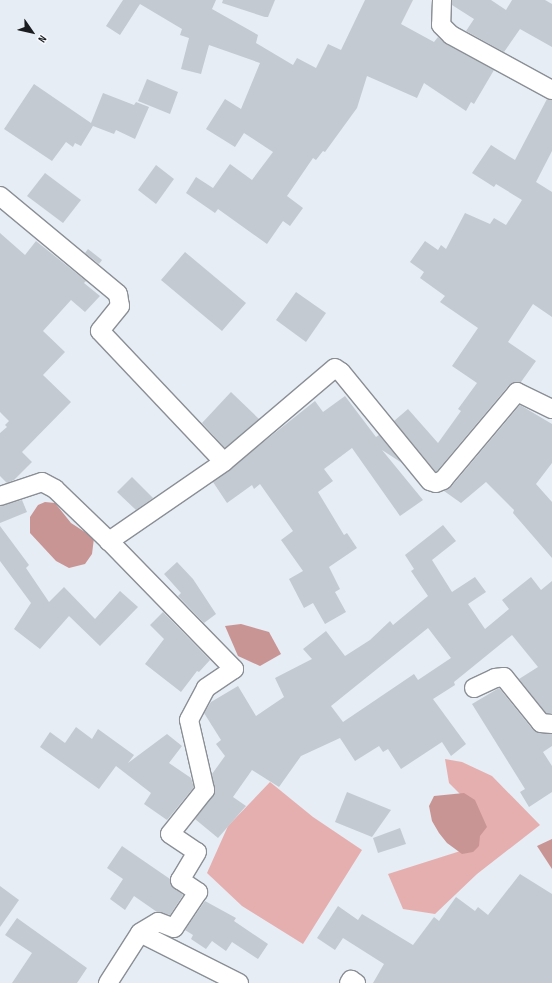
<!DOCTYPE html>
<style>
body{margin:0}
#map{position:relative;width:552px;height:983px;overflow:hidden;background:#e7edf4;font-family:"Sofia Sans Condensed",sans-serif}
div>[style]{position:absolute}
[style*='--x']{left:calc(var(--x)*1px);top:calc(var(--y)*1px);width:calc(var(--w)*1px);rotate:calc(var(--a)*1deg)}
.forest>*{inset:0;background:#e6afaf}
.water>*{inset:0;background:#c99494}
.building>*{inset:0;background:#c4cad1}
.roads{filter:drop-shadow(1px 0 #8a8f96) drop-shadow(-1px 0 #8a8f96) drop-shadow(0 1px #8a8f96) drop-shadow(0 -1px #8a8f96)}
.street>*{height:18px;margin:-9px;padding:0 9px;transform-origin:9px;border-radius:9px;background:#fff}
span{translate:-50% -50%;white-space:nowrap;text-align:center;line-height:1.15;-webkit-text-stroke:4px #f6fafe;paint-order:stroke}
.north{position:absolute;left:12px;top:12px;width:40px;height:40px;-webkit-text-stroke:3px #f6fafe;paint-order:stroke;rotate:124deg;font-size:11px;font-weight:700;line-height:16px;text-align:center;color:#1a1c1f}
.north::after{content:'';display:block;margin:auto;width:14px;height:18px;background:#1a1c1f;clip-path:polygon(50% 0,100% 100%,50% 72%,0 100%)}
</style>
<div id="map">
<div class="forest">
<div style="clip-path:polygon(445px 759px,462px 762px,492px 776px,540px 825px,477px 874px,435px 914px,403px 909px,388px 874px,473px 847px,478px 812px,449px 783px)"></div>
<div style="clip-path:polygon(270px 782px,313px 817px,362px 850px,303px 944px,242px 906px,207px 873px,228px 826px)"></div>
</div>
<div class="water">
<div style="clip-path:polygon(45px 502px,55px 503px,71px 523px,94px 538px,92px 554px,85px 564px,69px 568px,56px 561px,30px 533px,30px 517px,38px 505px)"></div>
<div style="clip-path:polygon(241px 624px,269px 632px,281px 654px,260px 666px,238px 656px,225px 626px)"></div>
<div style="clip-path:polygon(464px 793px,475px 800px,487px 827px,480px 836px,479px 846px,473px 852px,462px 854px,447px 843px,439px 833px,432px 821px,429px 806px,434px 796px)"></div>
<div style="clip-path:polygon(552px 839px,552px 869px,537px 846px)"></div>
</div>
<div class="building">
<div style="clip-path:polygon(123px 0,216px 0,212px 9px,258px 35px,256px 43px,293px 65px,297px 58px,316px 68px,328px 44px,341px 50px,365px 0,413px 0,401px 24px,434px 42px,438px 37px,446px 44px,494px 70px,474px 104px,471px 102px,466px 111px,424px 83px,417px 98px,367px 76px,357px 108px,325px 152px,323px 151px,316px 160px,313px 158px,287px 196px,303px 208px,290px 226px,283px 221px,267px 244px,218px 209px,215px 213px,186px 193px,196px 177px,213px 188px,230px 164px,252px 180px,273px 152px,244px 133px,235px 147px,206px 129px,225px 99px,241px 109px,260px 63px,209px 45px,201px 74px,181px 69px,189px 38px,180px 35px,182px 29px,140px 4px,120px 35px,106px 26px)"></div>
<div style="clip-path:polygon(223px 0,275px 0,268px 17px,265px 17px,222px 3px)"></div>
<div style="clip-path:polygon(452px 0,491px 0,506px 10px,512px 0,545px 0,552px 4px,552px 47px,520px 29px,504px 52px,466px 31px,474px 19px,452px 5px)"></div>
<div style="clip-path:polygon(147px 79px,178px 92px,170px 114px,138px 101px)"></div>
<div style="clip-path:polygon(34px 84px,91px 123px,103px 93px,134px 105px,136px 102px,149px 107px,135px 139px,116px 130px,114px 134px,93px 126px,81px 146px,75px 143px,73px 147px,66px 142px,52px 161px,4px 129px)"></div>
<div style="clip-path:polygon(547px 99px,552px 100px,552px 151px,536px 182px,552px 192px,552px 317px,533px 304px,508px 342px,536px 361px,521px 382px,509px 385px,436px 472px,394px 421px,408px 409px,438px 443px,461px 411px,458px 409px,477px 383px,452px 366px,478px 328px,440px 302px,445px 296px,420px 278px,424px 272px,410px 262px,425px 241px,438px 250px,441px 245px,446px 249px,465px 213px,490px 224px,494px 218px,506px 225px,522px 200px,496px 184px,494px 187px,472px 173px,491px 145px,515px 160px)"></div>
<div style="clip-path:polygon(156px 165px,174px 179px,156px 204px,138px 190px)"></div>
<div style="clip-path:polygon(45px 173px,81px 200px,63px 223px,27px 196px)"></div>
<div style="clip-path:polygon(0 233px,25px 255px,36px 241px,86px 281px,84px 283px,100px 296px,85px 312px,71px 300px,43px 331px,65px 352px,43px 375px,71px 402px,22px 452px,32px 462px,14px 480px,7px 483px,0 476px,0 433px,7px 427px,5px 425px,9px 421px,0 412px)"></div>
<div style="clip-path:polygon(88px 249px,102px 260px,99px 264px,85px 253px)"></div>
<div style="clip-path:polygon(185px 252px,246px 303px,222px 331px,161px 280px)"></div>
<div style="clip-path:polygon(296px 292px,326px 313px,306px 342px,276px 320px)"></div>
<div style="clip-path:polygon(231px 392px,259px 419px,225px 448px,202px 423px)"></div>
<div style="clip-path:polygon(345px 396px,376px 437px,379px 435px,402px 463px,382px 450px,423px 500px,400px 516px,352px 448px,324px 469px,333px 481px,318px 492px,344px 535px,347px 533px,357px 548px,329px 567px,340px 589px,335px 592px,346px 612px,325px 624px,313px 603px,304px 608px,289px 579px,303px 571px,281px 540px,293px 531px,260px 484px,254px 489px,252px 485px,227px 503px,213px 482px,315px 401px,323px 412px)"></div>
<div style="clip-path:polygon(520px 405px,552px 424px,552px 463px,536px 484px,552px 502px,552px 558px,513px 513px,514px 510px,486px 482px,461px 503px,444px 491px,451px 487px)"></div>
<div style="clip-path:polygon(132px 477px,153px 498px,136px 510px,117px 492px)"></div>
<div style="clip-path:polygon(22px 500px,27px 512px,0 523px,0 506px)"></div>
<div style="clip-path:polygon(evenodd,443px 525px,456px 541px,432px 560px,452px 592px,475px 577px,486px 592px,468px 604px,485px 629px,509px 609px,502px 600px,531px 577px,541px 590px,552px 581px,552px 713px,546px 713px,519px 679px,538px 667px,512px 635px,454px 682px,455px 685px,433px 699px,466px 744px,451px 756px,442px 742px,401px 769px,388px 749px,383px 752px,379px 746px,355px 761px,340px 738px,301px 756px,279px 787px,252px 770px,233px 797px,246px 806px,218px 838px,195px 819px,215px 793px,212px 774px,225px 756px,216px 744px,221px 740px,204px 713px,211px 702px,238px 686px,256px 716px,284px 697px,275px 678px,312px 659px,303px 649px,326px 631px,345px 656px,370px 640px,390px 621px,393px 625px,428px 596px,411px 571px,414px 569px,405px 555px,443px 525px,428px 628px,451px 658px,418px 680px,414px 674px,343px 722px,331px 706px,428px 628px)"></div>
<div style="clip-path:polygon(0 526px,29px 565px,26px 568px,49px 602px,64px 587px,95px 619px,120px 591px,138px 607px,100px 646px,69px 616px,40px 649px,14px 629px,31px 603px,0 561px)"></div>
<div style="clip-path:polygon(177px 562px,193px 579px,216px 614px,204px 623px,178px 596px,181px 593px,164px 574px)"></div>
<div style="clip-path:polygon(163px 612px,210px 660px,199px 672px,197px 671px,181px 692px,145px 664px,164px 639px,150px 625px)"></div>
<div style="clip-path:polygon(499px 688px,533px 730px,552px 734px,552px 746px,543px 752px,552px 766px,552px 792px,529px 807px,520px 792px,525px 789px,472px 704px)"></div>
<div style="clip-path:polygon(76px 727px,92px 739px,98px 729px,134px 755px,128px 763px,167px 734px,182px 746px,169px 763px,191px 778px,194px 787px,167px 820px,144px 804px,151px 793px,116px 766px,99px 789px,40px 747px,50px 732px,65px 743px)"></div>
<div style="clip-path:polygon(347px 792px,391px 810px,372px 837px,335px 822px)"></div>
<div style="clip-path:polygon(400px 828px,406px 844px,378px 853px,373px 838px)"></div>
<div style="clip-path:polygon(122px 846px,170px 879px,171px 885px,183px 895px,170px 915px,157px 912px,134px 896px,125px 910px,110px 899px,123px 879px,107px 868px)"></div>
<div style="clip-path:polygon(520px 874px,552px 894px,552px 983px,373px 983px,384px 964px,343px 938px,335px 950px,317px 938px,338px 906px,358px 920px,362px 914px,413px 945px,434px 917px,439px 921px,456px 897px,475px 911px,478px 907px,488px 915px)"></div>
<div style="clip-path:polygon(0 886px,19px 900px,0 927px)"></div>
<div style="clip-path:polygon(205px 901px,236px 918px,234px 921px,268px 944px,258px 959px,232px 942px,226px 951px,212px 941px,206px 949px,191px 939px,193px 935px,185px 930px)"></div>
<div style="clip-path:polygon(17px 918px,87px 968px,77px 983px,12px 983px,32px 953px,5px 935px)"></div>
</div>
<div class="roads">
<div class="street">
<div style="--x:442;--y:0;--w:25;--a:92"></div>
<div style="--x:441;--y:25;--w:14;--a:45"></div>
<div style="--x:451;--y:35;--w:115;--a:28.6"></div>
<div style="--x:0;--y:196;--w:153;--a:39.7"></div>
<div style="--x:118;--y:294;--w:12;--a:81"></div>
<div style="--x:120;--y:306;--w:32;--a:129"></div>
<div style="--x:100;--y:331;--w:180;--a:46.6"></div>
<div style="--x:224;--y:462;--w:140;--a:145.5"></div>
<div style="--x:224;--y:462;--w:145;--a:-40.3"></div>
<div style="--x:335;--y:368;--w:7;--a:34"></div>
<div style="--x:341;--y:372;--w:141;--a:50.8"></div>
<div style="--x:430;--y:481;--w:6;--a:18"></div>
<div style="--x:436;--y:483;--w:8;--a:-23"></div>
<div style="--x:443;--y:480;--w:115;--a:-49.9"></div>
<div style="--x:517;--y:392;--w:39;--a:26"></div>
<div style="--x:0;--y:496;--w:44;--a:-18.4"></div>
<div style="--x:42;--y:482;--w:15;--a:28"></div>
<div style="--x:55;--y:489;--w:75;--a:43.9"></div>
<div style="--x:109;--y:541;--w:179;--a:45.7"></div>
<div style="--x:234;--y:669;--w:34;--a:146"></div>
<div style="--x:206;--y:688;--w:36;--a:118"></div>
<div style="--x:189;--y:720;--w:72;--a:77.1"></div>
<div style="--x:205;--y:790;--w:56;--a:128.5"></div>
<div style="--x:170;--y:834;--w:32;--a:34"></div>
<div style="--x:197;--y:852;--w:33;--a:121"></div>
<div style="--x:180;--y:880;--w:22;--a:34"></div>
<div style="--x:198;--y:892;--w:43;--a:123.7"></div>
<div style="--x:174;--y:928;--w:17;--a:-159"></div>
<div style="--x:158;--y:922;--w:21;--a:149"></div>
<div style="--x:140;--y:933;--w:111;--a:26.8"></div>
<div style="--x:474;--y:688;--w:23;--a:-25"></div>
<div style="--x:495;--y:678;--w:9;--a:-6"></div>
<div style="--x:504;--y:677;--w:59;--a:51.2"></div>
<div style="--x:541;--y:723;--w:11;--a:5"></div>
<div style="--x:108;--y:983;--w:59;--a:-57.4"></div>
<div style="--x:349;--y:983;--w:4;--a:-56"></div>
<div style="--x:351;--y:980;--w:6;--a:31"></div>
</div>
</div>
<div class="north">N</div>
</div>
